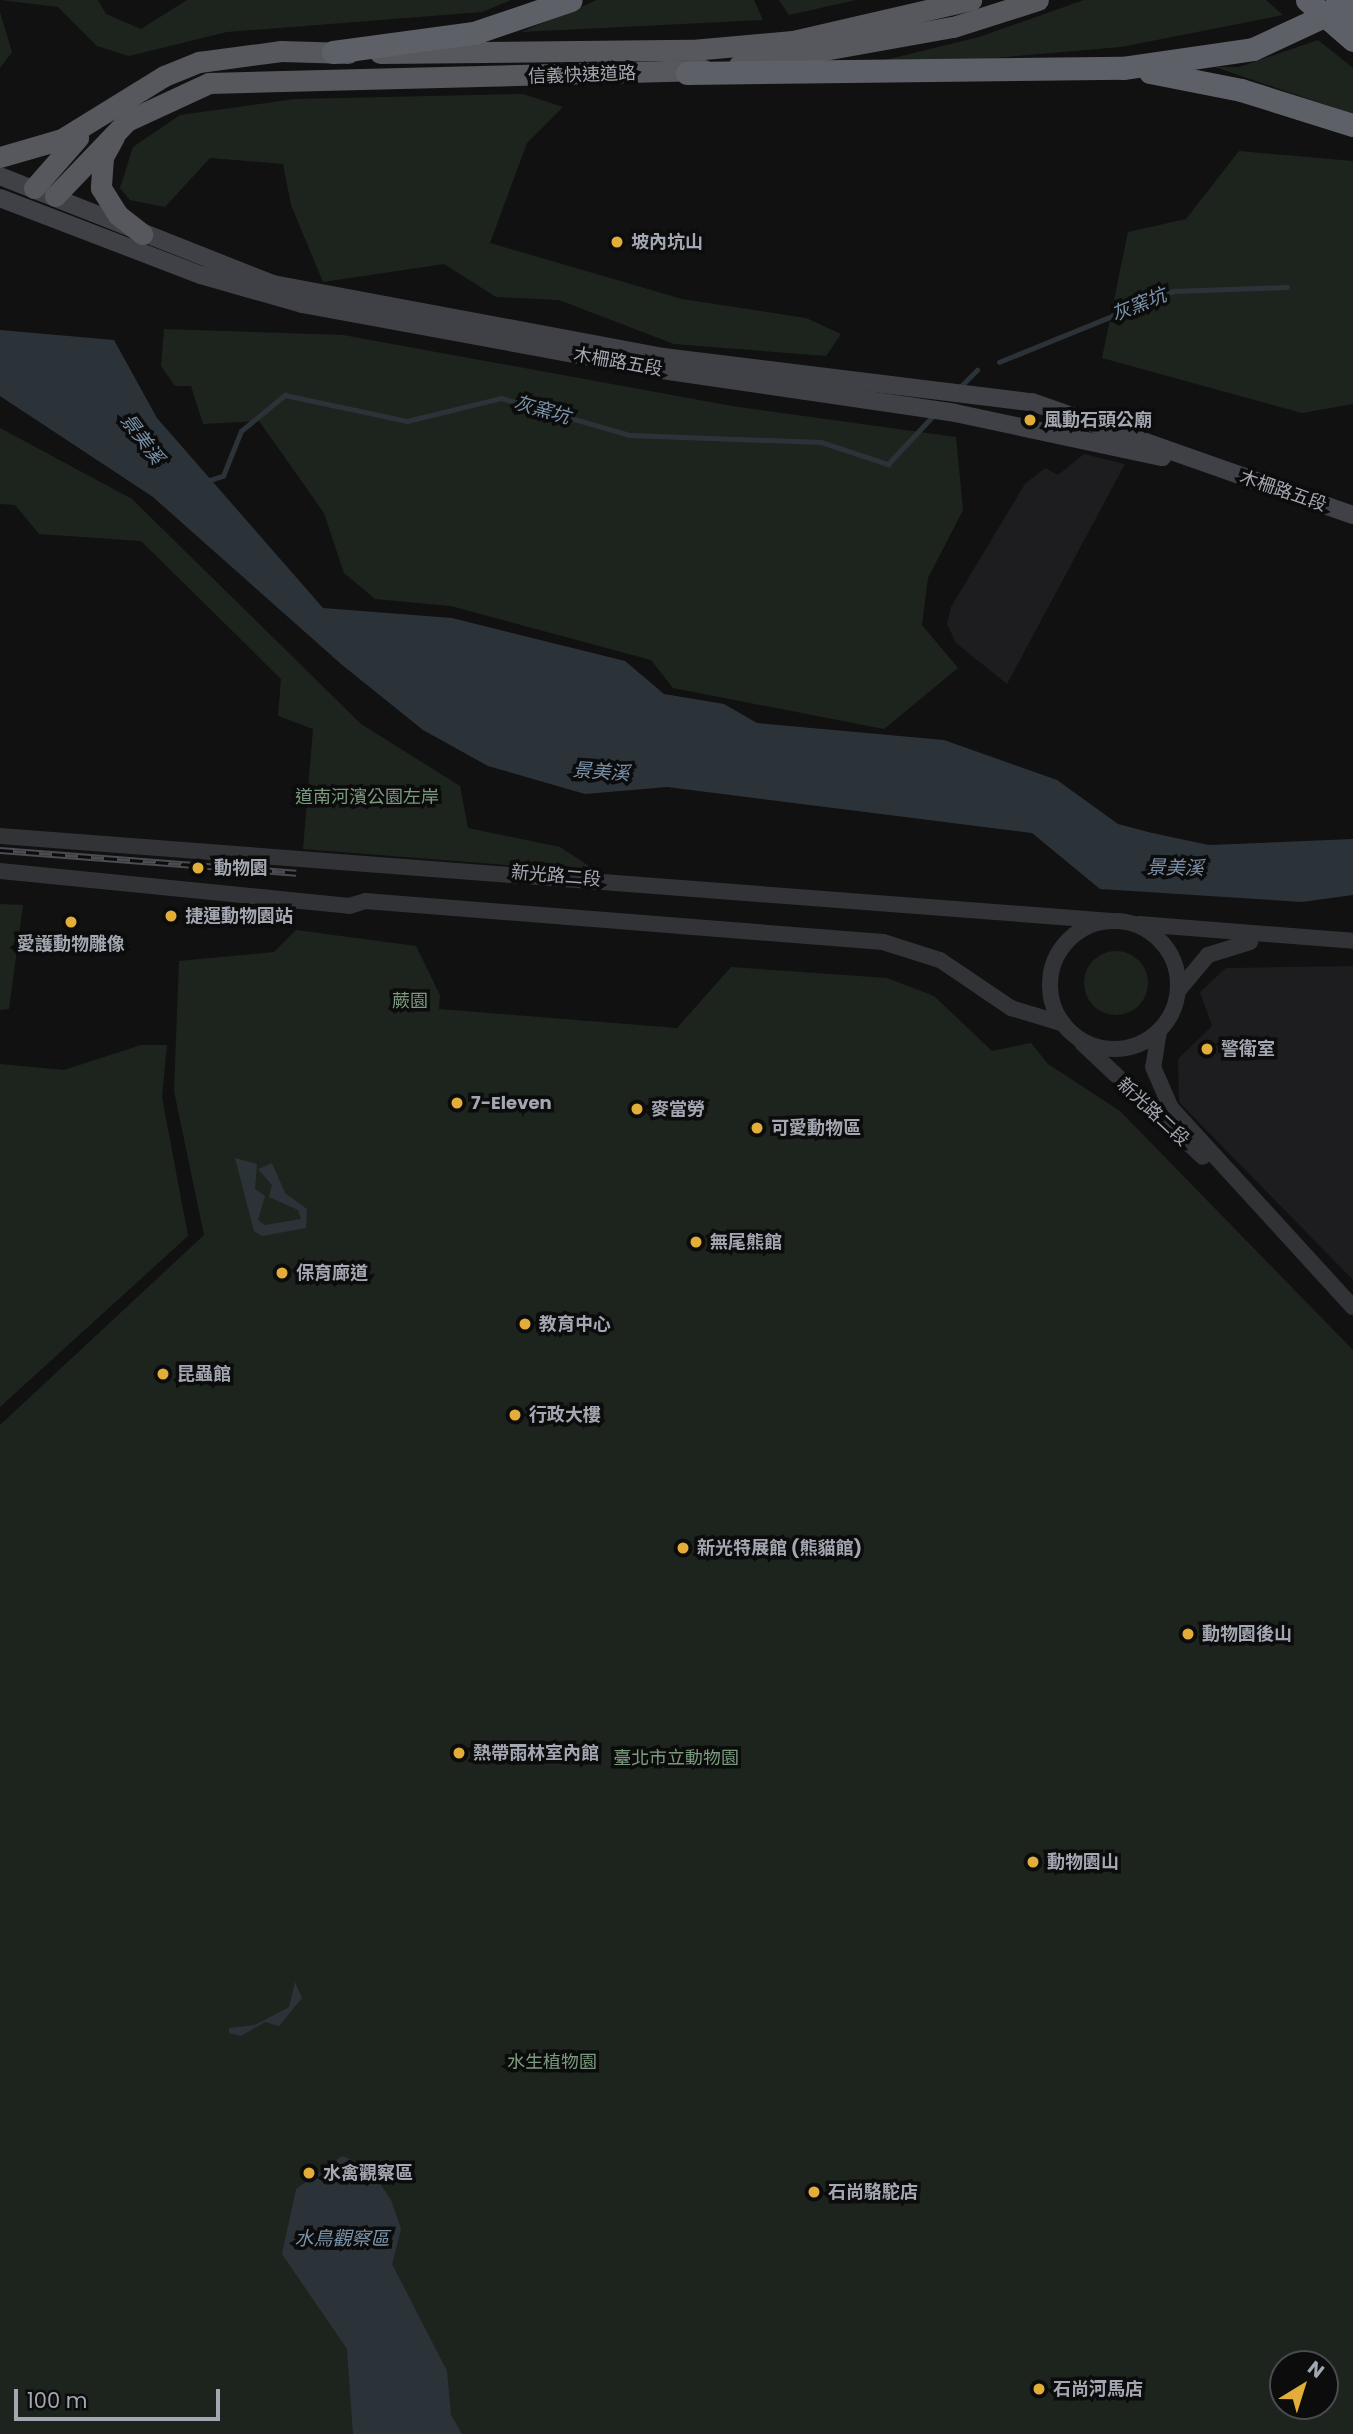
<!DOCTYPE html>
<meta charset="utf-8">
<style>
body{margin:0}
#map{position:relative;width:1353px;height:2434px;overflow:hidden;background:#111112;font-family:Poppins,"Noto Sans TC",sans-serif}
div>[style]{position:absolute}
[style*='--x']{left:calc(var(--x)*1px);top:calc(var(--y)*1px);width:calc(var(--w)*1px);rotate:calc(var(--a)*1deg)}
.built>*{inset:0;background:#1d1d1f}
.green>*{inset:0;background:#1d241e}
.round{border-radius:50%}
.water>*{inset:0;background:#2b3339}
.stream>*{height:4.5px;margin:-2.25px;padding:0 2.25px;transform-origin:2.25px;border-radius:2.25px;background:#2b3339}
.tertiary>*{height:16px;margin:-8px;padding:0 8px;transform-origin:8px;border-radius:8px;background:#323336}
.tertiary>.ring{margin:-8px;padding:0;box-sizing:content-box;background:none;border:16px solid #323336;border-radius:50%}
.secondary>*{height:18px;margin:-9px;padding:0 9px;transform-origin:9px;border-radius:9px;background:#404146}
.trunk>*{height:21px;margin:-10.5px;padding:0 10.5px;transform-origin:10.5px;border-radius:10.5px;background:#56585e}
.motorway>*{height:23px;margin:-11.5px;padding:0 11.5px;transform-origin:11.5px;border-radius:11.5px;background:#5e6067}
.rail>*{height:7px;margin-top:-3.5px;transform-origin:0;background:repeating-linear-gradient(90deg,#0c0c0d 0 13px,#4b4c51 0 26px);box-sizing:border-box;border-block:2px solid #4b4c51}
.motorway-bridge>*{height:23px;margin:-11.5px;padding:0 11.5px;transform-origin:11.5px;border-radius:11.5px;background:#5e6067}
.dots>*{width:19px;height:19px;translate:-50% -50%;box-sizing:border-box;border:4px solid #0c0c0d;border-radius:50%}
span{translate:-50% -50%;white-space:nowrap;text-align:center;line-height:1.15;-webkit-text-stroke:7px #0c0c0d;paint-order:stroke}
.street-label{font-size:18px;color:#a3a7b1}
.poi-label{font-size:18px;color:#a3a7b1;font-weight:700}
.left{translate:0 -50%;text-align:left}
.park-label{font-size:18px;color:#7b9b7e}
.water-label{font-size:19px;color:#7c94aa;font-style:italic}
.north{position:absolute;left:1269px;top:2350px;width:70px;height:70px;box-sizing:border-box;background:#0c0c0d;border:2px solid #484a4f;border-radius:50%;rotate:38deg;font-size:19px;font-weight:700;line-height:28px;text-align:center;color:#a3a7b1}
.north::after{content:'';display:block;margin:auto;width:24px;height:32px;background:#e2ad39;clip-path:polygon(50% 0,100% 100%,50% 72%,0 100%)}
.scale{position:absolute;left:14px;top:2389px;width:206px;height:32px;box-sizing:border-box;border:4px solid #a3a7b1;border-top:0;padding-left:9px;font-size:21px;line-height:24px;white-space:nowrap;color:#a3a7b1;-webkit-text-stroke:5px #0c0c0d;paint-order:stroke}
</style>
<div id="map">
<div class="built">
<div style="clip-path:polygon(1084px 454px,1125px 464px,1007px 684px,956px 643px,947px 624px,951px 607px,1025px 484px,1045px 468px,1058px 475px)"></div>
<div style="clip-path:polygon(1353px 966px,1353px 1280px,1179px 1102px,1178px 1059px,1212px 1026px,1200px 992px,1226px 968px)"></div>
</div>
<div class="green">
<div style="clip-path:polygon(1px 0,98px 0,106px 14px,141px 29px,187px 0,511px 0,482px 12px,227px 32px,129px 56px,97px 46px,58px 7px)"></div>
<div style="clip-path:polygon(597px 0,754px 0,763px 20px,521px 32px)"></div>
<div style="clip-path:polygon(779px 0,856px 0,789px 15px)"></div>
<div style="clip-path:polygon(1084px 0,1266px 0,1283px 15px,1121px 47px,948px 62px,885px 60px,979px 37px)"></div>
<div style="clip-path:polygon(0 12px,12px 52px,0 68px)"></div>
<div style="clip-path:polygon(1318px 40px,1353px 68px,1353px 114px,1215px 67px,1239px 67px)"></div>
<div style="clip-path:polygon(523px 94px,563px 107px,527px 143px,490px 243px,682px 299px,806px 318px,841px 334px,826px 356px,674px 344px,559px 300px,496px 297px,444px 264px,323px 282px,291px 205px,283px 164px,210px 158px,165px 207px,130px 200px,120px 188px,133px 147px,180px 115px,295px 99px)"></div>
<div style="clip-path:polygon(1239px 151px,1353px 161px,1353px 404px,1302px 413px,1102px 358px,1128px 232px,1186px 219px)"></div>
<div style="clip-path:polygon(164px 329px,343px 335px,732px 406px,956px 437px,963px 510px,928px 578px,922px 625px,958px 668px,884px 729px,673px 688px,651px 660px,451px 606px,375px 599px,344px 573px,324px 513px,259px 421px,203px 424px,191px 386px,175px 386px,161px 366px)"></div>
<div style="clip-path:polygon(0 428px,132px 499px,361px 724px,460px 786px,468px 828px,560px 847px,598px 872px,303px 849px,313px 729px,278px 716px,281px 679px,141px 541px,39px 534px,15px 505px,0 504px)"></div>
<div style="clip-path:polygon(0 904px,23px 905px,9px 1009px,0 1010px)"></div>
<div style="clip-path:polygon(evenodd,296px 930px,416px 946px,440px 995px,439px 1009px,677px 1028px,731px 967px,887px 978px,934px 996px,992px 1051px,1031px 1043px,1048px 1064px,1120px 1111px,1353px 1350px,1353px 2434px,0 2434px,0 1425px,204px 1235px,174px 1091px,179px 961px,274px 952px,296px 930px,1283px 2364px,1325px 2364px,1325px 2406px,1283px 2406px,1283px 2364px)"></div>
<div class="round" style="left:1084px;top:951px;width:64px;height:64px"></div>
<div style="clip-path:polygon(141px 1045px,167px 1045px,162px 1097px,188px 1236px,0 1407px,0 1064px,64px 1070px)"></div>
</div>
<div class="water">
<div style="clip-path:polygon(0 330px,114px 340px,157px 418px,323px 608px,452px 618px,625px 661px,664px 694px,724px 704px,757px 723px,944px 740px,1057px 780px,1118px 824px,1152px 833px,1209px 845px,1353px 839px,1353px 895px,1302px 902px,1100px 889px,1032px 833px,667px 787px,585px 794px,488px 766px,423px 730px,341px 664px,153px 497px,0 396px)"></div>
<div style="clip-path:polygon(235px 1158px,257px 1164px,255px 1189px,265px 1196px,258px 1220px,265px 1225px,301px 1219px,298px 1210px,269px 1197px,272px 1185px,258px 1169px,272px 1163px,285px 1193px,307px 1209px,306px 1228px,262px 1236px,254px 1231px)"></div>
<div style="clip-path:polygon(295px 1982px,302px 1998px,279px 2026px,265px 2022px,241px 2036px,229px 2033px,229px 2028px,255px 2025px,289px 2007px)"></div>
<div style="clip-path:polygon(342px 2156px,369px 2167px,391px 2200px,401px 2229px,392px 2264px,447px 2371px,451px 2415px,462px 2434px,353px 2434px,347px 2349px,282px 2254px,296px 2189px)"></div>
</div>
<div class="stream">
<div style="--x:999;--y:362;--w:189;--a:-22.1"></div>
<div style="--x:1174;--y:291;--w:113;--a:-2"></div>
<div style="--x:958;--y:389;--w:27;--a:-45"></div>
<div style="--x:204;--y:482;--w:20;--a:-18"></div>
<div style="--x:223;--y:476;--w:48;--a:-68.2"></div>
<div style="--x:241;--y:431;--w:57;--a:-39.3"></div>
<div style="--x:285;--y:395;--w:125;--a:12"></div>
<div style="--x:407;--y:421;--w:97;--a:-13.7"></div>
<div style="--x:501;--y:398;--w:134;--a:16"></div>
<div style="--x:630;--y:435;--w:191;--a:2.1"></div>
<div style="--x:821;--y:442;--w:71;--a:18.2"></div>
<div style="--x:888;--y:464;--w:64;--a:-46.9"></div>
</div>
<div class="tertiary">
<div style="--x:0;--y:836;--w:1115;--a:4.37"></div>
<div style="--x:0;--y:871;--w:351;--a:5.7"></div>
<div style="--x:349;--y:906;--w:17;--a:-17"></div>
<div style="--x:365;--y:901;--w:520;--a:4.53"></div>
<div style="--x:883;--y:942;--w:60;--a:17.5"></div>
<div style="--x:940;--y:960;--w:86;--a:34.1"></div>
<div style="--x:1011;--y:1008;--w:55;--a:16.8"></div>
<div class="ring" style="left:1050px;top:921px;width:112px;height:112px"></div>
<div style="--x:1139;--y:924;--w:215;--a:4.5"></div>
<div style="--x:1178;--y:991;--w:47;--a:-50.2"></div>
<div style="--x:1208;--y:955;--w:44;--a:-17.2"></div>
<div style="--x:1159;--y:1031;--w:36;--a:99"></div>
<div style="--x:1153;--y:1067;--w:45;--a:66.3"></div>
<div style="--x:1171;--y:1108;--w:270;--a:47.6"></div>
<div style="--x:1082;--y:1043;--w:166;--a:43.3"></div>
</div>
<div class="secondary">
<div style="--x:0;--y:176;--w:294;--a:21.6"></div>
<div style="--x:273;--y:284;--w:397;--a:10.6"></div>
<div style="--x:663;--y:357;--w:372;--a:7"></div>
<div style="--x:1032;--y:402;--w:340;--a:19.4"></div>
<div style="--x:0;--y:198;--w:215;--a:21"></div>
<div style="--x:201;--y:275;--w:105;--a:16"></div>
<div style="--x:302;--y:304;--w:366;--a:10.4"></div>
<div style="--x:662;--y:370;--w:296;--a:8.3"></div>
<div style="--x:955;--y:413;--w:212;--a:12"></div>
</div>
<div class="trunk">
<div style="--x:380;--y:53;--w:312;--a:-0.6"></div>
<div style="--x:692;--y:50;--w:101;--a:-5.1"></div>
<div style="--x:793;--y:41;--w:183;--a:-13"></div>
<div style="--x:739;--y:65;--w:217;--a:-10.1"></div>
<div style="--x:953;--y:27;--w:89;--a:-17.6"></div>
<div style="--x:114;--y:137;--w:23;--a:119"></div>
<div style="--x:103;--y:157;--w:31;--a:94"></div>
<div style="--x:101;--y:188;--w:32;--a:58"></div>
<div style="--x:118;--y:215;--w:31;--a:38"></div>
<div style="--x:0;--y:157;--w:65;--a:-16.2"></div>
<div style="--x:62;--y:139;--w:120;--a:-31.7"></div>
<div style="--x:164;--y:76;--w:38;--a:-22"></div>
<div style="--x:199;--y:62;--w:83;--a:-7.6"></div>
<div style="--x:281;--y:51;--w:67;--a:1.7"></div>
<div style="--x:34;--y:188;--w:67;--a:-48.7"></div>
<div style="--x:55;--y:196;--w:104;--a:-46.2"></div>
<div style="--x:127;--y:121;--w:90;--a:-24.9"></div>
<div style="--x:209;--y:83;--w:495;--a:-1.5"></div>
</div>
<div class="motorway">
<div style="--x:333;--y:52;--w:142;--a:-7.7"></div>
<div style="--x:474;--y:33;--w:102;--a:-18.8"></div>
<div style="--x:1150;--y:72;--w:93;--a:11.2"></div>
<div style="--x:1241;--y:90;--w:117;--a:17.4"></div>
<div style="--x:687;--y:73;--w:436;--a:-0.7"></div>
<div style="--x:1123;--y:68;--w:131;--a:-8.3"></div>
<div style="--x:1253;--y:49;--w:97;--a:-25"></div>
</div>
<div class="rail">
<div style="--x:0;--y:850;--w:297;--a:4.4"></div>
</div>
<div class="motorway-bridge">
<div style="--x:1307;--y:0;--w:61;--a:41"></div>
<div style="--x:1337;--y:0;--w:21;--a:41"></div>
</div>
<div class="dots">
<div style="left:617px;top:242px;background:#e2ad39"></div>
<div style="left:1030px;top:420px;background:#e2ad39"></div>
<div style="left:198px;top:868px;background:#e2ad39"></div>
<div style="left:171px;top:916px;background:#e2ad39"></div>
<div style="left:71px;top:922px;background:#e2ad39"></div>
<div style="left:1207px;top:1049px;background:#e2ad39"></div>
<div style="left:457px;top:1103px;background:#e2ad39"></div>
<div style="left:637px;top:1109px;background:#e2ad39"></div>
<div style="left:757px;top:1128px;background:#e2ad39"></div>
<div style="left:696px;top:1242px;background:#e2ad39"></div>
<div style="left:282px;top:1273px;background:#e2ad39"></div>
<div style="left:525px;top:1324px;background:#e2ad39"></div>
<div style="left:163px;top:1374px;background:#e2ad39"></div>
<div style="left:515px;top:1415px;background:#e2ad39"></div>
<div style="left:683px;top:1548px;background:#e2ad39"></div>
<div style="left:1188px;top:1634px;background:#e2ad39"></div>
<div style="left:459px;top:1753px;background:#e2ad39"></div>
<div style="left:1033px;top:1862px;background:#e2ad39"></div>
<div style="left:309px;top:2173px;background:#e2ad39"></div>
<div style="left:814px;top:2192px;background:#e2ad39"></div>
<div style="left:1039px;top:2389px;background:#e2ad39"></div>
</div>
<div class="street-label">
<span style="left:582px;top:75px;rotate:-2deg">信義快速道路</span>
<span style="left:618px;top:362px;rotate:10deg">木柵路五段</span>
<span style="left:1283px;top:491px;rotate:19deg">木柵路五段</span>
<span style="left:556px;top:876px;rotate:5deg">新光路二段</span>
<span style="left:1153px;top:1112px;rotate:43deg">新光路二段</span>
</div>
<div class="poi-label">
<span class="left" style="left:631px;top:242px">坡內坑山</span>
<span class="left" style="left:1044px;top:420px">風動石頭公廟</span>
<span class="left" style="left:214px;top:868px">動物園</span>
<span class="left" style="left:185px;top:916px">捷運動物園站</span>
<span style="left:71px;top:944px">愛護動物雕像</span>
<span class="left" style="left:1221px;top:1049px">警衛室</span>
<span class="left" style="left:471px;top:1103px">7-Eleven</span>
<span class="left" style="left:651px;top:1109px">麥當勞</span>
<span class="left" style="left:771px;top:1128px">可愛動物區</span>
<span class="left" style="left:710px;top:1242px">無尾熊館</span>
<span class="left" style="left:296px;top:1273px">保育廊道</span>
<span class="left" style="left:539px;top:1324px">教育中心</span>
<span class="left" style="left:177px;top:1374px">昆蟲館</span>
<span class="left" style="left:529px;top:1415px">行政大樓</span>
<span class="left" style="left:697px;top:1548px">新光特展館 (熊貓館)</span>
<span class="left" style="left:1202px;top:1634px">動物園後山</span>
<span class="left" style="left:473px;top:1753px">熱帶雨林室內館</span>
<span class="left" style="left:1047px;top:1862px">動物園山</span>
<span class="left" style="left:323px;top:2173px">水禽觀察區</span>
<span class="left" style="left:828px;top:2192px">石尚駱駝店</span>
<span class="left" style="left:1053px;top:2389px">石尚河馬店</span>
</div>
<div class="park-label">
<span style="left:367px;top:797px">道南河濱公園左岸</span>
<span style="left:410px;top:1001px">蕨園</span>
<span style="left:676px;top:1758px">臺北市立動物園</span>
<span style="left:552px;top:2062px">水生植物園</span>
</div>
<div class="water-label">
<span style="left:1139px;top:305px;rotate:-22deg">灰窯坑</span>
<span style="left:542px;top:410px;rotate:16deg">灰窯坑</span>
<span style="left:142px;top:439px;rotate:53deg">景美溪</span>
<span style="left:601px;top:772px;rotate:4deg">景美溪</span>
<span style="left:1175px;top:868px;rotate:1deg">景美溪</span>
<span style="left:342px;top:2239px">水鳥觀察區</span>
</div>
<div class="north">N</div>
<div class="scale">100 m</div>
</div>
